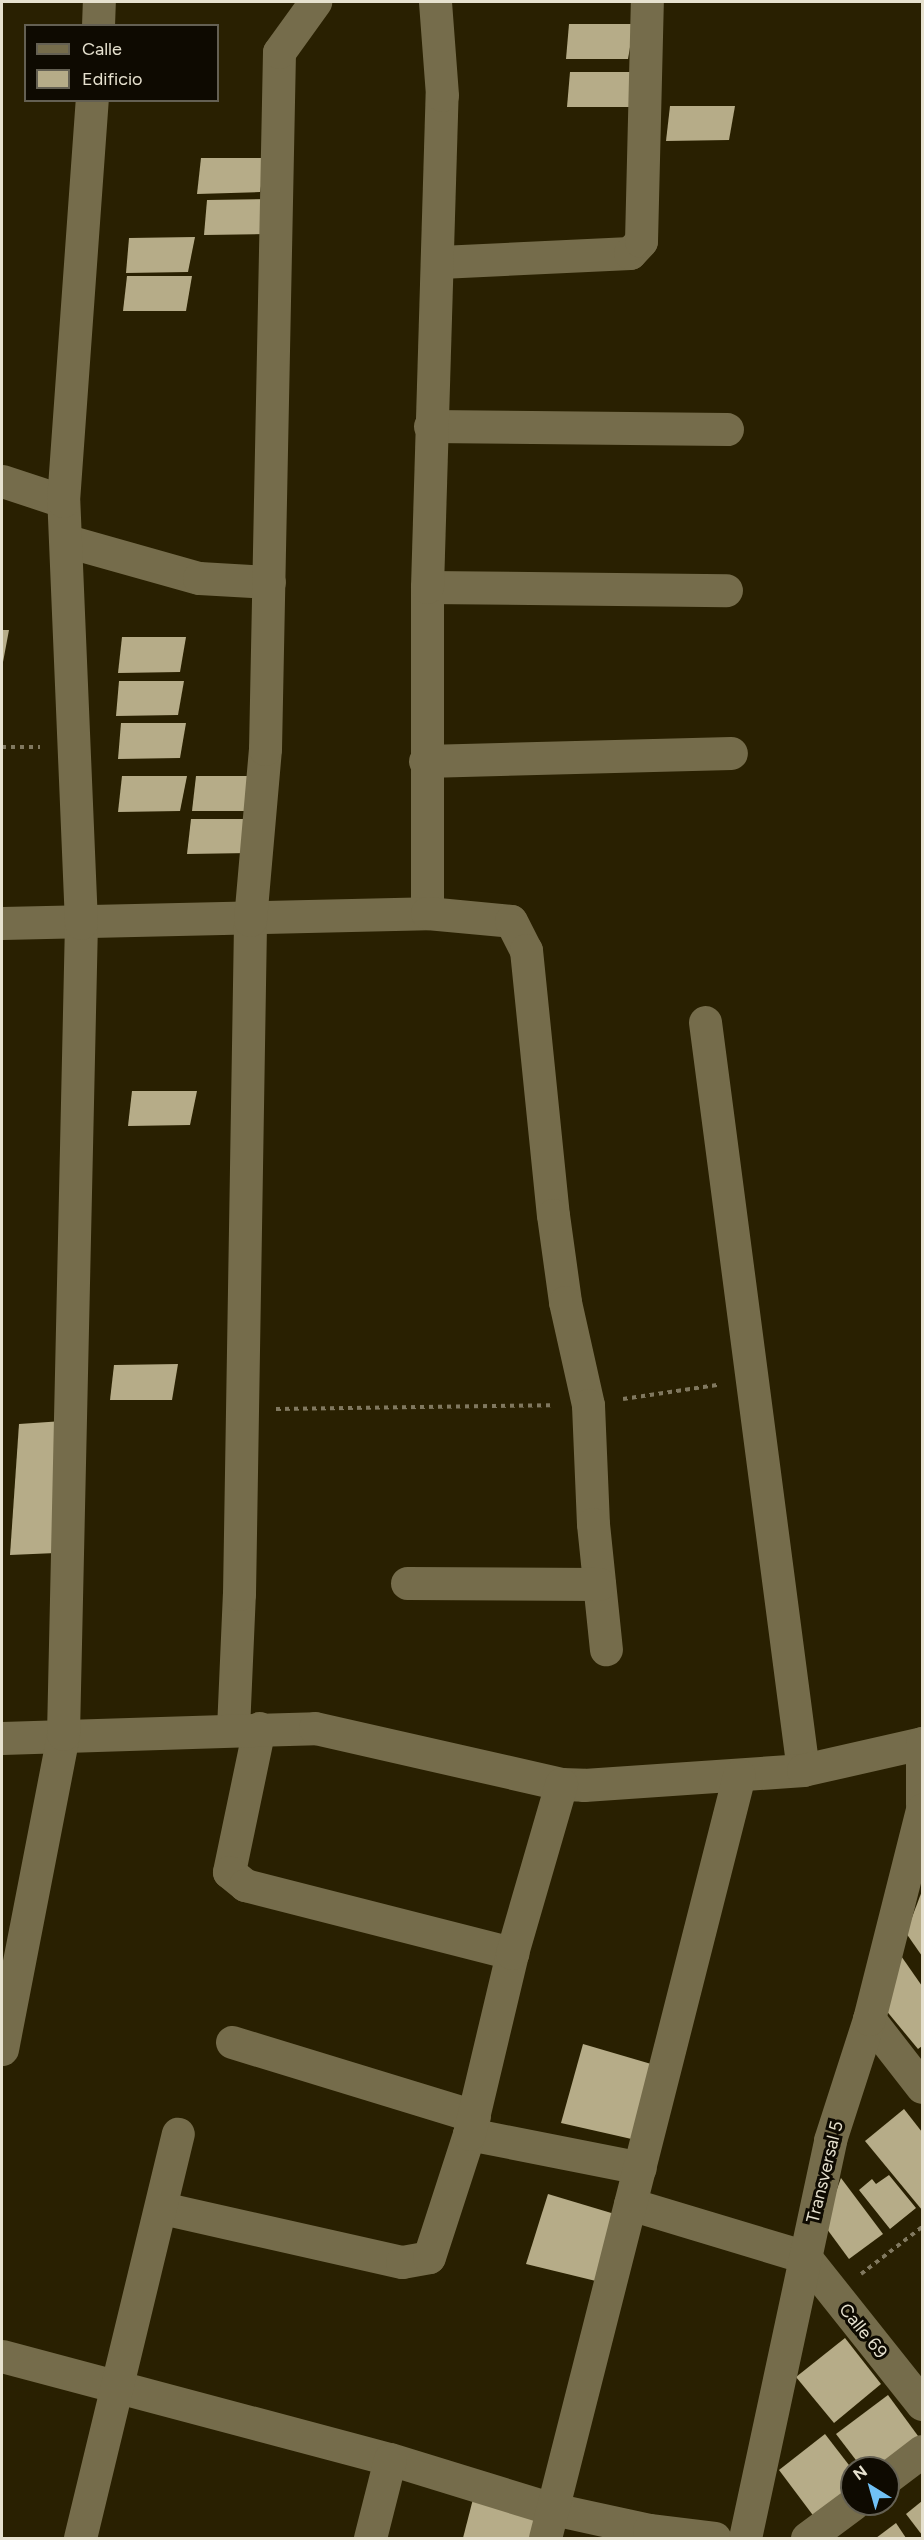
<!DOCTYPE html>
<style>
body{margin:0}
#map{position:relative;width:924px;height:2540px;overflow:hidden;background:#292001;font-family:Figtree,sans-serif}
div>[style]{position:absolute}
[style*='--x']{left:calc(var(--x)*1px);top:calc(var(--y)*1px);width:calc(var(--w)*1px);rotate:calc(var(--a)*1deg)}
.building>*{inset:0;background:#b6ac88}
.path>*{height:4px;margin-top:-2px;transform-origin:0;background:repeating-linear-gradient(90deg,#80785f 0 4.5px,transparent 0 9px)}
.street>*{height:33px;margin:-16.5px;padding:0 16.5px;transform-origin:16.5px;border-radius:16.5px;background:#756c4b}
span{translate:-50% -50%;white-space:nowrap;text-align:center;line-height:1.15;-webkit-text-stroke:6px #0e0a01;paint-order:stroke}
.street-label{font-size:18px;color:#e6e1cf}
.frame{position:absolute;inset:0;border:3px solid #e6e1cf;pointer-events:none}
.legend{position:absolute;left:24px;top:24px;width:195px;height:78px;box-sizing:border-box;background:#0e0a01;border:2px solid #646053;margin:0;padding:8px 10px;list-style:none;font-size:18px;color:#e6e1cf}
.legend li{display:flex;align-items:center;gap:12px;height:30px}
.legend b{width:30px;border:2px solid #646053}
.north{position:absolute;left:840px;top:2456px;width:60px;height:60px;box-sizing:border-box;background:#0e0a01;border:2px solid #646053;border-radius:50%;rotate:323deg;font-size:16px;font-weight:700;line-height:24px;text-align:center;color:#e6e1cf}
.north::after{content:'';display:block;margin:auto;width:21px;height:27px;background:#71c1f5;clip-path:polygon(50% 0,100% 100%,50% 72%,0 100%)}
</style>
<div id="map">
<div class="building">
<div style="clip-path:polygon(569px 24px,634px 24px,628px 59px,566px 59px)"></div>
<div style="clip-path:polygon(570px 72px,635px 72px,629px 107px,567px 107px)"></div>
<div style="clip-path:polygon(670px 106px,735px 106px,729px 140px,666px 141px)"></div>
<div style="clip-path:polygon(201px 158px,266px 158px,260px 192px,197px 194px)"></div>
<div style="clip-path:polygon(272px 199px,266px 234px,204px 235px,207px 200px)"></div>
<div style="clip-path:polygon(195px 237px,188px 272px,126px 273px,129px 238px)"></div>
<div style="clip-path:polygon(127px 276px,192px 276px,186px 311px,123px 311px)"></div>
<div style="clip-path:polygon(2px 630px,9px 630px,3px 662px,2px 662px)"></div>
<div style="clip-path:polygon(122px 637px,186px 637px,180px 672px,118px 673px)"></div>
<div style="clip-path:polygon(119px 681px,184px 681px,178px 715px,116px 716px)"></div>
<div style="clip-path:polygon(121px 723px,186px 723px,180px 758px,118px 759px)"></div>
<div style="clip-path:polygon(122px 776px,187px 776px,180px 811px,118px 812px)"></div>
<div style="clip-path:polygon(196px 776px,261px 776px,255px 811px,192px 811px)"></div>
<div style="clip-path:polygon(191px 819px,256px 819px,250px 853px,187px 854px)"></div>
<div style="clip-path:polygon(132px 1091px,197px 1091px,190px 1125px,128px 1126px)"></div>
<div style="clip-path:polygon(178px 1364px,172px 1400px,110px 1400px,114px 1365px)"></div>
<div style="clip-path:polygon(63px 1421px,56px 1553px,10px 1555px,19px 1424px)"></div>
<div style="clip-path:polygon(922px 1891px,922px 1956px,906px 1933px)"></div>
<div style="clip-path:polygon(899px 1953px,922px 1986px,922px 2046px,918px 2049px,880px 2003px)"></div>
<div style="clip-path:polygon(583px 2044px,658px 2066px,636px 2140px,561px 2123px)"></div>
<div style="clip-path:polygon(904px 2109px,922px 2132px,922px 2210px,865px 2141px)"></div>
<div style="clip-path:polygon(889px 2175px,916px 2208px,890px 2229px,859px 2190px,872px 2179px,876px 2184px)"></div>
<div style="clip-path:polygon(841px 2178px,883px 2234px,849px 2259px,824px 2225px)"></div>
<div style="clip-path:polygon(548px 2194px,618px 2215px,600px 2282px,526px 2264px)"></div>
<div style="clip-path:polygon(845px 2338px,881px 2384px,834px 2423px,796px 2377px)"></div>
<div style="clip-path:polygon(888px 2395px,921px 2440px,884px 2468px,862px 2468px,836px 2434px)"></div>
<div style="clip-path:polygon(825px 2434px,852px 2469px,852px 2496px,818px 2522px,779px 2470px)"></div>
<div style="clip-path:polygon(473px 2499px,537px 2516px,531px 2538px,463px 2538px)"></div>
<div style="clip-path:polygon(922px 2501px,922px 2535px,906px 2514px)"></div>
<div style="clip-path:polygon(896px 2523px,906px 2538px,876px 2538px)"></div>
</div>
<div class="path">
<div style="--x:2;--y:747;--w:38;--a:0"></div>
<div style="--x:623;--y:1399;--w:95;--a:-8.5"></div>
<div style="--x:276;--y:1409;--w:277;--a:-0.8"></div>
<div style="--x:861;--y:2274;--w:77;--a:-37.6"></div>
</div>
<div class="street">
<div style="--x:98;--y:26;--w:24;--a:-88"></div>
<div style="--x:440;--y:262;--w:190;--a:-2.7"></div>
<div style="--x:630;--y:253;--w:16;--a:-47"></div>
<div style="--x:641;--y:241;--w:239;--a:-88.6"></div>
<div style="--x:430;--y:426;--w:297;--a:0.6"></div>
<div style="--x:2;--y:481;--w:64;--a:18.2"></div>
<div style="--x:67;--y:541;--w:137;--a:15.7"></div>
<div style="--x:199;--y:578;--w:70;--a:3.3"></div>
<div style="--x:427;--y:587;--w:299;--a:0.6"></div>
<div style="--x:425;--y:761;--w:306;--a:-1.5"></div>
<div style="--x:427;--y:913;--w:326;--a:-90"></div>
<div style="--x:427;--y:587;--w:492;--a:-88.3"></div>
<div style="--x:442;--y:95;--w:93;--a:-94.3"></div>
<div style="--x:2;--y:923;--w:425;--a:-1.3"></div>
<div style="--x:427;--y:913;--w:84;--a:5.4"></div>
<div style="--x:511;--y:921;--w:33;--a:63"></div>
<div style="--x:526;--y:950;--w:266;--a:84.2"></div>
<div style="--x:553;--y:1215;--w:88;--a:82.1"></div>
<div style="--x:565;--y:1302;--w:106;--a:77.4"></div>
<div style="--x:588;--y:1405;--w:119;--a:87.6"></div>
<div style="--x:593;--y:1524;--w:126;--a:84.1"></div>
<div style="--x:705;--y:1022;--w:754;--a:82.54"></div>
<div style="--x:407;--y:1583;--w:192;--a:0.3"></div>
<div style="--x:259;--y:1728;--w:147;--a:101.8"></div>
<div style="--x:229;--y:1872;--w:21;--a:39"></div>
<div style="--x:245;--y:1885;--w:276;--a:14.3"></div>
<div style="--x:233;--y:1729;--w:135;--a:-87.5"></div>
<div style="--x:239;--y:1594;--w:674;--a:-89.06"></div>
<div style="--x:250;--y:920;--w:172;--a:-85"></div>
<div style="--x:265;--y:749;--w:697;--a:-88.85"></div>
<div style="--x:279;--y:52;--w:62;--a:-54.2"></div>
<div style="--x:2;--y:1738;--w:313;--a:-1.8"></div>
<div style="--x:315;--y:1728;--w:252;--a:12.8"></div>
<div style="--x:561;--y:1784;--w:23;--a:2"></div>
<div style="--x:584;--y:1785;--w:220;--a:-3.9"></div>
<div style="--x:803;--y:1770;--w:122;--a:-12.8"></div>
<div style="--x:922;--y:1743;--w:61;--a:90"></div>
<div style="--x:869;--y:2019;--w:86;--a:52.1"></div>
<div style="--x:232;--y:2042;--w:253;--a:17"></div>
<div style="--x:2;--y:2049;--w:321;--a:-79"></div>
<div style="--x:63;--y:1734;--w:811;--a:-88.73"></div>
<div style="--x:81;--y:923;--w:422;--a:-92.4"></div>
<div style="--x:63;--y:501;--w:402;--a:-85.9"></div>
<div style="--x:469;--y:2134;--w:174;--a:11.2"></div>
<div style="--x:630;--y:2204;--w:183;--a:16.8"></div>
<div style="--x:805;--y:2257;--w:188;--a:51.5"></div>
<div style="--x:162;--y:2208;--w:246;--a:12.7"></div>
<div style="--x:402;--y:2262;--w:27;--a:-10"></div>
<div style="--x:429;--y:2257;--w:129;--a:-72"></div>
<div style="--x:469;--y:2134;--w:186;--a:-76.6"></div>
<div style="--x:512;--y:1953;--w:176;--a:-73.8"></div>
<div style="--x:2;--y:2356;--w:401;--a:14.9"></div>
<div style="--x:390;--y:2459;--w:170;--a:17.1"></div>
<div style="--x:553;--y:2509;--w:98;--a:12.3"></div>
<div style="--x:649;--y:2530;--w:66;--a:6.9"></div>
<div style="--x:888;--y:2477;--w:43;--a:-37.4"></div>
<div style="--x:80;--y:2538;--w:416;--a:-76.4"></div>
<div style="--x:370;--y:2538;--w:81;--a:-75.8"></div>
<div style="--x:545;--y:2538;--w:787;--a:-75.73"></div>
<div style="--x:745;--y:2538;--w:407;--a:-77.9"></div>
<div style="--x:830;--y:2140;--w:127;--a:-72.1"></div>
<div style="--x:869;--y:2019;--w:216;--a:-75.8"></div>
<div style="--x:807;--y:2538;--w:57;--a:-36.5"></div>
</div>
<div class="street-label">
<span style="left:825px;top:2172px;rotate:-76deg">Transversal 5</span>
<span style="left:863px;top:2331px;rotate:51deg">Calle 69</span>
</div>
<div class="frame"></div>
<ul class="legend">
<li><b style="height:8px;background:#756c4b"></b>Calle</li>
<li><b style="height:16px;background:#b6ac88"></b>Edificio</li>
</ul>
<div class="north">N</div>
</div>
